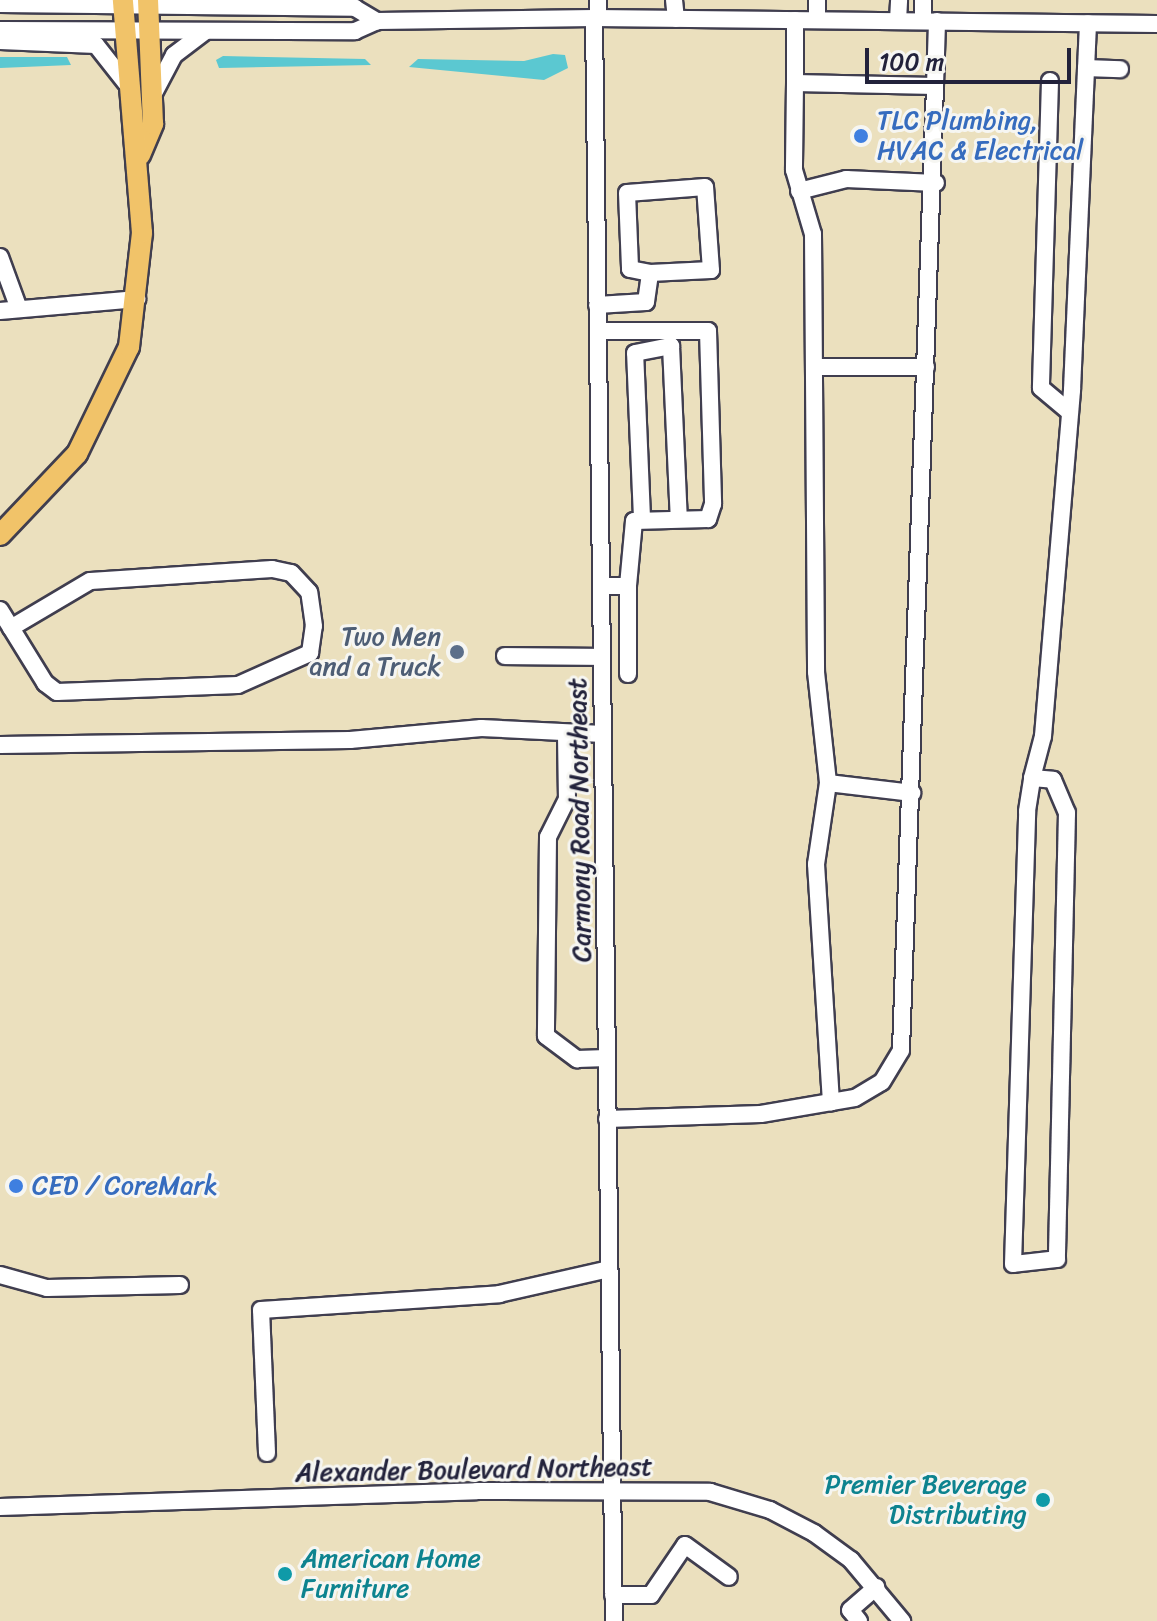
<!DOCTYPE html>
<style>
body{margin:0}
#map{position:relative;width:1157px;height:1621px;overflow:hidden;background:#ebe0be;font-family:Sriracha,sans-serif}
div>[style]{position:absolute}
[style*='--x']{left:calc(var(--x)*1px);top:calc(var(--y)*1px);width:calc(var(--w)*1px);rotate:calc(var(--a)*1deg)}
.water>*{inset:0;background:#5bc8d1}
.roads{filter:drop-shadow(2px 0 #403e4f) drop-shadow(-2px 0 #403e4f) drop-shadow(0 2px #403e4f) drop-shadow(0 -2px #403e4f)}
.minor>*{height:16px;margin:-8px;padding:0 8px;transform-origin:8px;border-radius:8px;background:#fff}
.major>*{height:20px;margin:-10px;padding:0 10px;transform-origin:10px;border-radius:10px;background:#f1c369}
.dots>*{width:22px;height:22px;translate:-50% -50%;box-sizing:border-box;border:4px solid #f6f6f2;border-radius:50%}
span{translate:-50% -50%;white-space:nowrap;text-align:center;line-height:1.15;-webkit-text-stroke:6px #f6f6f2;paint-order:stroke}
.shop-label{font-size:26px;color:#366cbe}
.left{translate:0 -50%;text-align:left}
.service-label{font-size:26px;color:#4e5e75}
.right{translate:-100% -50%;text-align:right}
.street-label{font-size:26px;color:#22223b}
.culture-label{font-size:26px;color:#0d838f}
.scale{position:absolute;left:865px;top:48px;width:206px;height:36px;box-sizing:border-box;border:4px solid #22223b;border-top:0;padding-left:10px;font-size:24px;line-height:28px;white-space:nowrap;color:#22223b;-webkit-text-stroke:6px #f6f6f2;paint-order:stroke}
</style>
<div id="map">
<div class="water">
<div style="clip-path:polygon(553px 54px,565px 55px,568px 68px,544px 80px,409px 67px,418px 59px,524px 61px)"></div>
<div style="clip-path:polygon(223px 56px,365px 59px,371px 65px,219px 68px,216px 60px)"></div>
<div style="clip-path:polygon(0 57px,67px 57px,71px 65px,0 68px)"></div>
</div>
<div class="roads">
<div class="minor">
<div style="--x:598;--y:0;--w:18;--a:90"></div>
<div style="--x:674;--y:0;--w:19;--a:84"></div>
<div style="--x:0;--y:4;--w:355;--a:0.6"></div>
<div style="--x:355;--y:8;--w:26;--a:31"></div>
<div style="--x:594;--y:18;--w:1603;--a:89.29"></div>
<div style="--x:795;--y:20;--w:63;--a:90"></div>
<div style="--x:795;--y:83;--w:140;--a:1.2"></div>
<div style="--x:935;--y:86;--w:65;--a:-88.2"></div>
<div style="--x:817;--y:20;--w:20;--a:-90"></div>
<div style="--x:898;--y:21;--w:21;--a:-87"></div>
<div style="--x:923;--y:21;--w:21;--a:-90"></div>
<div style="--x:0;--y:30;--w:355;--a:0.2"></div>
<div style="--x:355;--y:31;--w:24;--a:-24"></div>
<div style="--x:377;--y:21;--w:217;--a:-0.8"></div>
<div style="--x:594;--y:18;--w:563;--a:0.61"></div>
<div style="--x:0;--y:41;--w:96;--a:2.4"></div>
<div style="--x:96;--y:45;--w:48;--a:51.7"></div>
<div style="--x:1086;--y:68;--w:34;--a:2"></div>
<div style="--x:1050;--y:81;--w:307;--a:91.7"></div>
<div style="--x:1041;--y:388;--w:35;--a:40"></div>
<div style="--x:795;--y:83;--w:87;--a:90.7"></div>
<div style="--x:794;--y:170;--w:67;--a:73.5"></div>
<div style="--x:813;--y:234;--w:438;--a:89.6"></div>
<div style="--x:816;--y:672;--w:112;--a:83.8"></div>
<div style="--x:828;--y:783;--w:82;--a:98.4"></div>
<div style="--x:816;--y:864;--w:239;--a:86.4"></div>
<div style="--x:153;--y:95;--w:45;--a:-62.3"></div>
<div style="--x:174;--y:55;--w:40;--a:-37"></div>
<div style="--x:799;--y:191;--w:49;--a:-14.3"></div>
<div style="--x:846;--y:179;--w:90;--a:2.5"></div>
<div style="--x:0;--y:257;--w:55;--a:69.9"></div>
<div style="--x:597;--y:305;--w:49;--a:-3.5"></div>
<div style="--x:646;--y:302;--w:29;--a:-82"></div>
<div style="--x:650;--y:273;--w:61;--a:-2.8"></div>
<div style="--x:711;--y:270;--w:83;--a:-94.1"></div>
<div style="--x:705;--y:187;--w:78;--a:175.6"></div>
<div style="--x:627;--y:193;--w:76;--a:87.7"></div>
<div style="--x:630;--y:269;--w:20;--a:11"></div>
<div style="--x:0;--y:311;--w:138;--a:-5"></div>
<div style="--x:598;--y:331;--w:110;--a:0"></div>
<div style="--x:708;--y:331;--w:173;--a:88.3"></div>
<div style="--x:713;--y:504;--w:16;--a:108"></div>
<div style="--x:708;--y:519;--w:74;--a:178.5"></div>
<div style="--x:634;--y:521;--w:65;--a:95.3"></div>
<div style="--x:628;--y:586;--w:27;--a:180"></div>
<div style="--x:816;--y:367;--w:110;--a:0"></div>
<div style="--x:642;--y:518;--w:165;--a:-92.4"></div>
<div style="--x:635;--y:353;--w:37;--a:-11"></div>
<div style="--x:671;--y:346;--w:173;--a:87.4"></div>
<div style="--x:0;--y:610;--w:86;--a:58.3"></div>
<div style="--x:45;--y:683;--w:15;--a:37"></div>
<div style="--x:57;--y:692;--w:181;--a:-2.2"></div>
<div style="--x:238;--y:685;--w:79;--a:-24"></div>
<div style="--x:310;--y:653;--w:27;--a:-82"></div>
<div style="--x:314;--y:626;--w:34;--a:-98"></div>
<div style="--x:309;--y:592;--w:26;--a:-133"></div>
<div style="--x:291;--y:573;--w:19;--a:-168"></div>
<div style="--x:272;--y:569;--w:182;--a:176.2"></div>
<div style="--x:90;--y:581;--w:92;--a:149.3"></div>
<div style="--x:505;--y:656;--w:97;--a:0.6"></div>
<div style="--x:628;--y:674;--w:88;--a:-90"></div>
<div style="--x:566;--y:736;--w:63;--a:89.1"></div>
<div style="--x:567;--y:799;--w:42;--a:116.6"></div>
<div style="--x:548;--y:837;--w:199;--a:90.6"></div>
<div style="--x:546;--y:1036;--w:39;--a:37"></div>
<div style="--x:577;--y:1059;--w:30;--a:-2"></div>
<div style="--x:0;--y:745;--w:350;--a:-0.8"></div>
<div style="--x:350;--y:740;--w:132;--a:-5.2"></div>
<div style="--x:481;--y:728;--w:122;--a:2.8"></div>
<div style="--x:1032;--y:778;--w:21;--a:5"></div>
<div style="--x:1053;--y:780;--w:36;--a:67"></div>
<div style="--x:1067;--y:813;--w:446;--a:91.3"></div>
<div style="--x:1057;--y:1259;--w:44;--a:173.5"></div>
<div style="--x:1013;--y:1264;--w:453;--a:-88.2"></div>
<div style="--x:1027;--y:811;--w:33;--a:-81"></div>
<div style="--x:1032;--y:778;--w:43;--a:-75.3"></div>
<div style="--x:1043;--y:736;--w:347;--a:-85.2"></div>
<div style="--x:1072;--y:390;--w:367;--a:-87.5"></div>
<div style="--x:828;--y:783;--w:85;--a:6.8"></div>
<div style="--x:607;--y:1119;--w:154;--a:-1.9"></div>
<div style="--x:761;--y:1114;--w:95;--a:-9.7"></div>
<div style="--x:855;--y:1098;--w:31;--a:-31"></div>
<div style="--x:882;--y:1082;--w:37;--a:-59"></div>
<div style="--x:901;--y:1050;--w:965;--a:-87.98"></div>
<div style="--x:0;--y:1275;--w:49;--a:15.5"></div>
<div style="--x:47;--y:1288;--w:133;--a:-1.3"></div>
<div style="--x:267;--y:1453;--w:143;--a:-92.4"></div>
<div style="--x:261;--y:1310;--w:239;--a:-3.8"></div>
<div style="--x:499;--y:1294;--w:113;--a:-12.8"></div>
<div style="--x:0;--y:1507;--w:477;--a:-1.9"></div>
<div style="--x:477;--y:1491;--w:233;--a:0.2"></div>
<div style="--x:710;--y:1492;--w:63;--a:16.7"></div>
<div style="--x:770;--y:1510;--w:50;--a:27.6"></div>
<div style="--x:814;--y:1533;--w:46;--a:36.1"></div>
<div style="--x:851;--y:1560;--w:80;--a:50.1"></div>
<div style="--x:613;--y:1595;--w:38;--a:0"></div>
<div style="--x:651;--y:1595;--w:60;--a:-55.8"></div>
<div style="--x:685;--y:1545;--w:54;--a:36"></div>
<div style="--x:859;--y:1621;--w:14;--a:-129"></div>
<div style="--x:850;--y:1610;--w:35;--a:-41"></div>
</div>
<div class="major">
<div style="--x:140;--y:155;--w:34;--a:-67"></div>
<div style="--x:153;--y:124;--w:124;--a:-92.3"></div>
<div style="--x:0;--y:535;--w:112;--a:-46.5"></div>
<div style="--x:77;--y:454;--w:119;--a:-64.1"></div>
<div style="--x:129;--y:347;--w:115;--a:-83.5"></div>
<div style="--x:142;--y:233;--w:234;--a:-94.7"></div>
</div>
</div>
<div class="dots">
<div style="left:861px;top:136px;background:#3f7fe0"></div>
<div style="left:457px;top:652px;background:#5c6f8a"></div>
<div style="left:16px;top:1186px;background:#3f7fe0"></div>
<div style="left:1043px;top:1500px;background:#0f9aa8"></div>
<div style="left:285px;top:1574px;background:#0f9aa8"></div>
</div>
<div class="shop-label">
<span class="left" style="left:877px;top:136px">TLC Plumbing,<br>HVAC &amp; Electrical</span>
<span class="left" style="left:32px;top:1186px">CED / CoreMark</span>
</div>
<div class="service-label">
<span class="right" style="left:441px;top:652px">Two Men<br>and a Truck</span>
</div>
<div class="street-label">
<span style="left:580px;top:820px;rotate:-91deg">Carmony Road Northeast</span>
<span style="left:474px;top:1470px;rotate:-1deg">Alexander Boulevard Northeast</span>
</div>
<div class="culture-label">
<span class="right" style="left:1027px;top:1500px">Premier Beverage<br>Distributing</span>
<span class="left" style="left:301px;top:1574px">American Home<br>Furniture</span>
</div>
<div class="scale">100 m</div>
</div>
